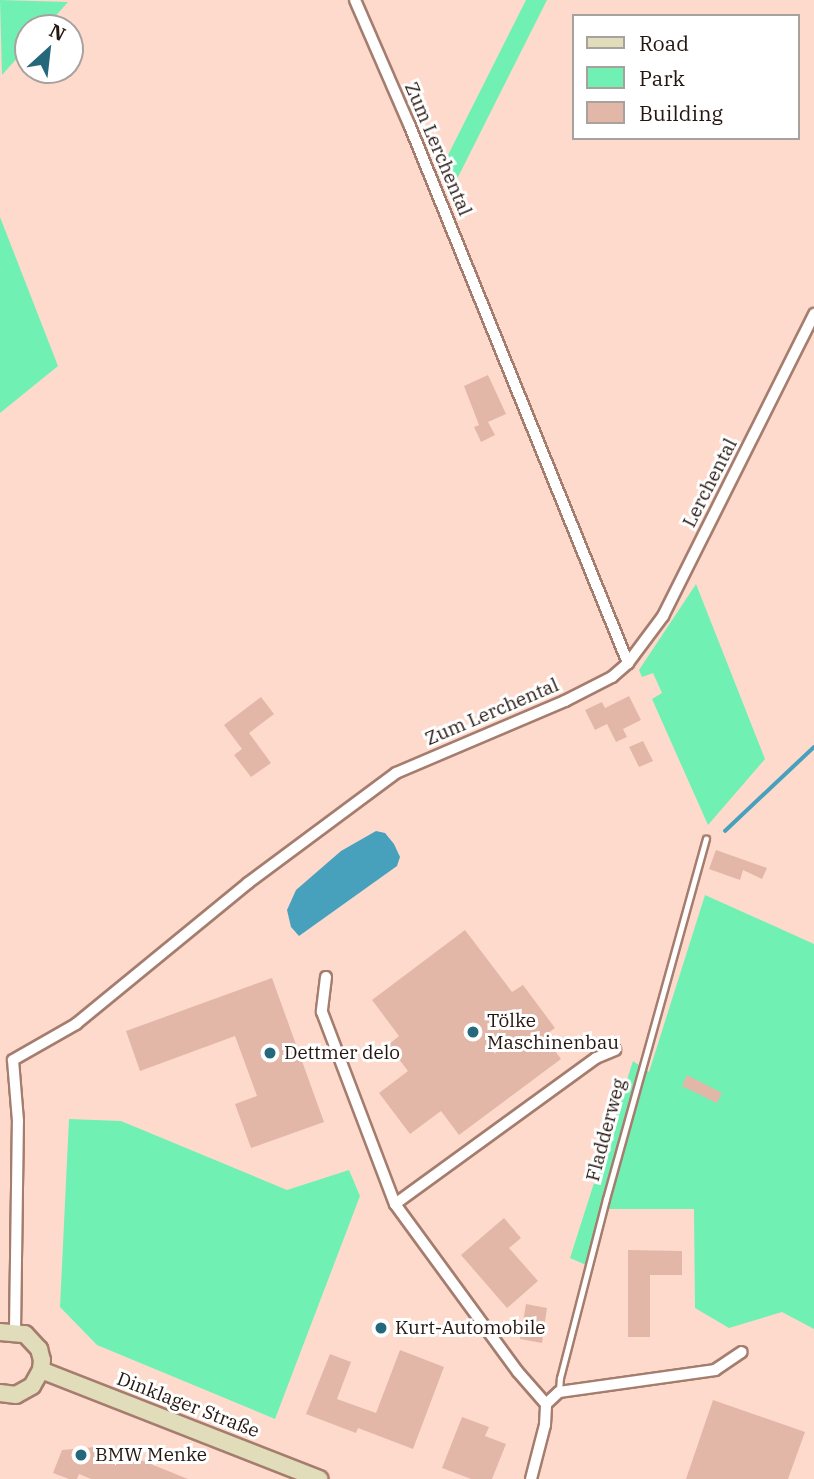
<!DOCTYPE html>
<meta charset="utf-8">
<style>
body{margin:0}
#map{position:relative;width:814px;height:1479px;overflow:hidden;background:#fedacd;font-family:"IBM Plex Serif",serif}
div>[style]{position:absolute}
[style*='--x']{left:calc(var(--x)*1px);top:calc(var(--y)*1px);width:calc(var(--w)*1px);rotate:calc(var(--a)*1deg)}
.green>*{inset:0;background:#71f0b3}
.water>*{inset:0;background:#47a1bc}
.stream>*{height:3.5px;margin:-1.75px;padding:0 1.75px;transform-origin:1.75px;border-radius:1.75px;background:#47a1bc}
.building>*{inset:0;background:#e3b7a8}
.roads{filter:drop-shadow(2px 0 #a57d6e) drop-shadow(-2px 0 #a57d6e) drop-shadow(0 2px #a57d6e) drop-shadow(0 -2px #a57d6e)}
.lane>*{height:5px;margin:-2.5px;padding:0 2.5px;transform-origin:2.5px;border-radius:2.5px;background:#fff}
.street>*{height:10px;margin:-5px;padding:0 5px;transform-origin:5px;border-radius:5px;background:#fff}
.secondary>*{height:16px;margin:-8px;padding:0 8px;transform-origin:8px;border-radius:8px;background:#e1dcb9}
.dots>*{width:19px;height:19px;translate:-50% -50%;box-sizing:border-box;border:4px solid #fff;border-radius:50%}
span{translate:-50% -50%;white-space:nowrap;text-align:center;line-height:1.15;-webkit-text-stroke:6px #fff;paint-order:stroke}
.street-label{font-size:19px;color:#251610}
.poi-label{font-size:19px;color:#251610}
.left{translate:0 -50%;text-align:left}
.legend{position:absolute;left:572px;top:14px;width:228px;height:126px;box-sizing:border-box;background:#fff;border:2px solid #a8a29f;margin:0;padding:9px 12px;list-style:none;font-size:21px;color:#251610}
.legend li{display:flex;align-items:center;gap:14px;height:35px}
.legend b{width:35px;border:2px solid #a8a29f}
.north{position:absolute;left:14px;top:14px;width:70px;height:70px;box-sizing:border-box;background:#fff;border:2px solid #a8a29f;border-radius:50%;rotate:27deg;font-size:19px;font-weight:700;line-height:28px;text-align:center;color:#251610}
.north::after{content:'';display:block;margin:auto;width:24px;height:32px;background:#26687b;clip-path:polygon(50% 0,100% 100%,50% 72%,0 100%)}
</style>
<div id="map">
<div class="green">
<div style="clip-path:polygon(0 0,68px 2px,45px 28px,28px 28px,28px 46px,2px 75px)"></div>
<div style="clip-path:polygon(526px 0,547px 0,454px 185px,443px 165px)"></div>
<div style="clip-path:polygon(0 217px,58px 366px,0 413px)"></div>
<div style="clip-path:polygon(696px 584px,765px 759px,708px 825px,652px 699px,662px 693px,653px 673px,642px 677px,639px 670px)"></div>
<div style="clip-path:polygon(705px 895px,814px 944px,814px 1329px,782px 1312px,729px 1328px,695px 1308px,694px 1209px,600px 1209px,586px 1265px,570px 1258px,633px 1061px,649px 1072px)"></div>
<div style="clip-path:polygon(69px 1119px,121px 1121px,287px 1190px,349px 1170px,360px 1196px,275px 1419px,97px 1345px,60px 1307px)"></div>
</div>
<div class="water">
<div style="clip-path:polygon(376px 831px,385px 833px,394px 844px,400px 857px,397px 866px,299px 936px,291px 927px,287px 910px,296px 890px,341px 851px)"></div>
</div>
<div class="stream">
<div style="--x:725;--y:831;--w:122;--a:-43.3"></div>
</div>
<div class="building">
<div style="clip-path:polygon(488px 375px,506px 414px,488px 422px,495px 435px,481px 442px,474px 427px,479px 425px,464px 386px)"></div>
<div style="clip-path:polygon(629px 696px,641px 720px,623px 729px,627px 737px,616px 742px,607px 724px,595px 730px,585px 710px,602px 702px,605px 708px)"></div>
<div style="clip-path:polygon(261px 697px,274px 714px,249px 733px,271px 763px,251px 777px,234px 755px,242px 749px,224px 725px)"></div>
<div style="clip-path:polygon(643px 741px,653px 761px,639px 767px,629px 747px)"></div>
<div style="clip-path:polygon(716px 850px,767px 868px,762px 879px,743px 870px,740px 880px,709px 869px)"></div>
<div style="clip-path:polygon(465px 930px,512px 992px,523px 985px,555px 1028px,544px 1036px,561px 1059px,459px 1135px,441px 1111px,410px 1134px,379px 1093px,408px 1071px,388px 1045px,399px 1036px,372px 1000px)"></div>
<div style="clip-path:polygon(272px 978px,324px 1122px,251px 1148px,235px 1104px,257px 1096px,235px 1036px,140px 1071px,126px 1031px)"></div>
<div style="clip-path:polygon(687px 1075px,722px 1093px,717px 1103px,682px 1086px)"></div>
<div style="clip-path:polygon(504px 1218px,521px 1238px,509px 1248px,538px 1281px,507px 1308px,461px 1255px)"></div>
<div style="clip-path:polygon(628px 1250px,682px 1251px,682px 1275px,650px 1275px,650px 1337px,628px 1337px)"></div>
<div style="clip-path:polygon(526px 1304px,547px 1308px,542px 1343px,520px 1339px)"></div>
<div style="clip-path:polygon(400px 1350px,444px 1367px,413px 1449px,358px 1428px,356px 1433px,306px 1414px,330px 1354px,351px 1362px,337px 1399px,376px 1413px)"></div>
<div style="clip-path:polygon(713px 1400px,805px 1432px,788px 1479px,686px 1479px)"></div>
<div style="clip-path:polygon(462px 1417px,489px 1427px,485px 1436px,506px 1444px,492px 1479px,471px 1479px,442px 1468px)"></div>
<div style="clip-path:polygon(95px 1447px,110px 1452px,116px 1450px,188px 1479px,91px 1479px,79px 1474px,77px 1479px,69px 1479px,53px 1473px,62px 1450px)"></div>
</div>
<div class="roads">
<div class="lane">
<div style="--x:559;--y:1391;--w:13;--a:-86"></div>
<div style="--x:560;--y:1378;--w:185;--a:-75.6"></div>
<div style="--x:606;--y:1199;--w:374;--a:-74.5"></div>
</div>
<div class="street">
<div style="--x:355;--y:0;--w:135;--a:66.5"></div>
<div style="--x:409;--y:124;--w:582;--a:67.89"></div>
<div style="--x:326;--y:977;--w:35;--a:97"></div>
<div style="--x:322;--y:1012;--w:205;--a:69.2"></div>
<div style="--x:395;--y:1204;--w:208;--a:53.8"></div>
<div style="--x:518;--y:1372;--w:43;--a:48.8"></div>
<div style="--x:395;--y:1204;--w:248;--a:-36"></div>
<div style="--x:596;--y:1058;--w:21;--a:-23"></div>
<div style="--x:15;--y:1331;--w:210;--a:-89.2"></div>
<div style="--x:18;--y:1121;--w:61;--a:-94.7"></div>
<div style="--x:13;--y:1060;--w:73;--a:-29.7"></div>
<div style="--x:76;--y:1024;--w:222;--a:-39.3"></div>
<div style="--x:248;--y:883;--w:184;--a:-36.6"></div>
<div style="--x:396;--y:773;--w:184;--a:-23.1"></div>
<div style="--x:565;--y:701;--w:53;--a:-27.1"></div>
<div style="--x:612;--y:677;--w:21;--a:-41"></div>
<div style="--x:628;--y:663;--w:59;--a:-53.3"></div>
<div style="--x:663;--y:616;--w:338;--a:-63.4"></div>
<div style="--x:531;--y:1479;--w:56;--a:-75.5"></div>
<div style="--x:545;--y:1425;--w:21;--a:-87"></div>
<div style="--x:546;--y:1404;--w:18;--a:-43"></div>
<div style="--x:559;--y:1392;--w:158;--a:-8"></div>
<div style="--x:715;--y:1370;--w:32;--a:-34"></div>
</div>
<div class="secondary">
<div style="--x:0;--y:1332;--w:25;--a:5"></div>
<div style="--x:25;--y:1334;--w:21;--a:47"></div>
<div style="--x:39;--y:1349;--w:11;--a:75"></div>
<div style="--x:42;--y:1360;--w:10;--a:96"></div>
<div style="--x:41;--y:1370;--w:18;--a:119"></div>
<div style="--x:32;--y:1386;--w:18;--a:151"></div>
<div style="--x:16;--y:1395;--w:16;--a:-173"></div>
<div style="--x:41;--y:1370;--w:299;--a:21.4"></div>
</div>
</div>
<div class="dots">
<div style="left:473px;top:1032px;background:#26687b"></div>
<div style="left:270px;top:1053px;background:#26687b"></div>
<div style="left:381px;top:1328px;background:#26687b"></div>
<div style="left:81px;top:1455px;background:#26687b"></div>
</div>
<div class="street-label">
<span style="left:438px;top:149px;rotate:67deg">Zum Lerchental</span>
<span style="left:710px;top:483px;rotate:-63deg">Lerchental</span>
<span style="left:492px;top:712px;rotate:-23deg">Zum Lerchental</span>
<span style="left:606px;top:1130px;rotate:-75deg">Fladderweg</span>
<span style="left:188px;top:1405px;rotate:21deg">Dinklager Straße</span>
</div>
<div class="poi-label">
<span class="left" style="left:487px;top:1032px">Tölke<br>Maschinenbau</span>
<span class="left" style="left:284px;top:1053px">Dettmer delo</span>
<span class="left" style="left:395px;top:1328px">Kurt-Automobile</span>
<span class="left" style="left:95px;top:1455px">BMW Menke</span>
</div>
<ul class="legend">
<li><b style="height:9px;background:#e1dcb9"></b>Road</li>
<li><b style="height:19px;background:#71f0b3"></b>Park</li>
<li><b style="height:19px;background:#e3b7a8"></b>Building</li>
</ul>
<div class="north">N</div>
</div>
